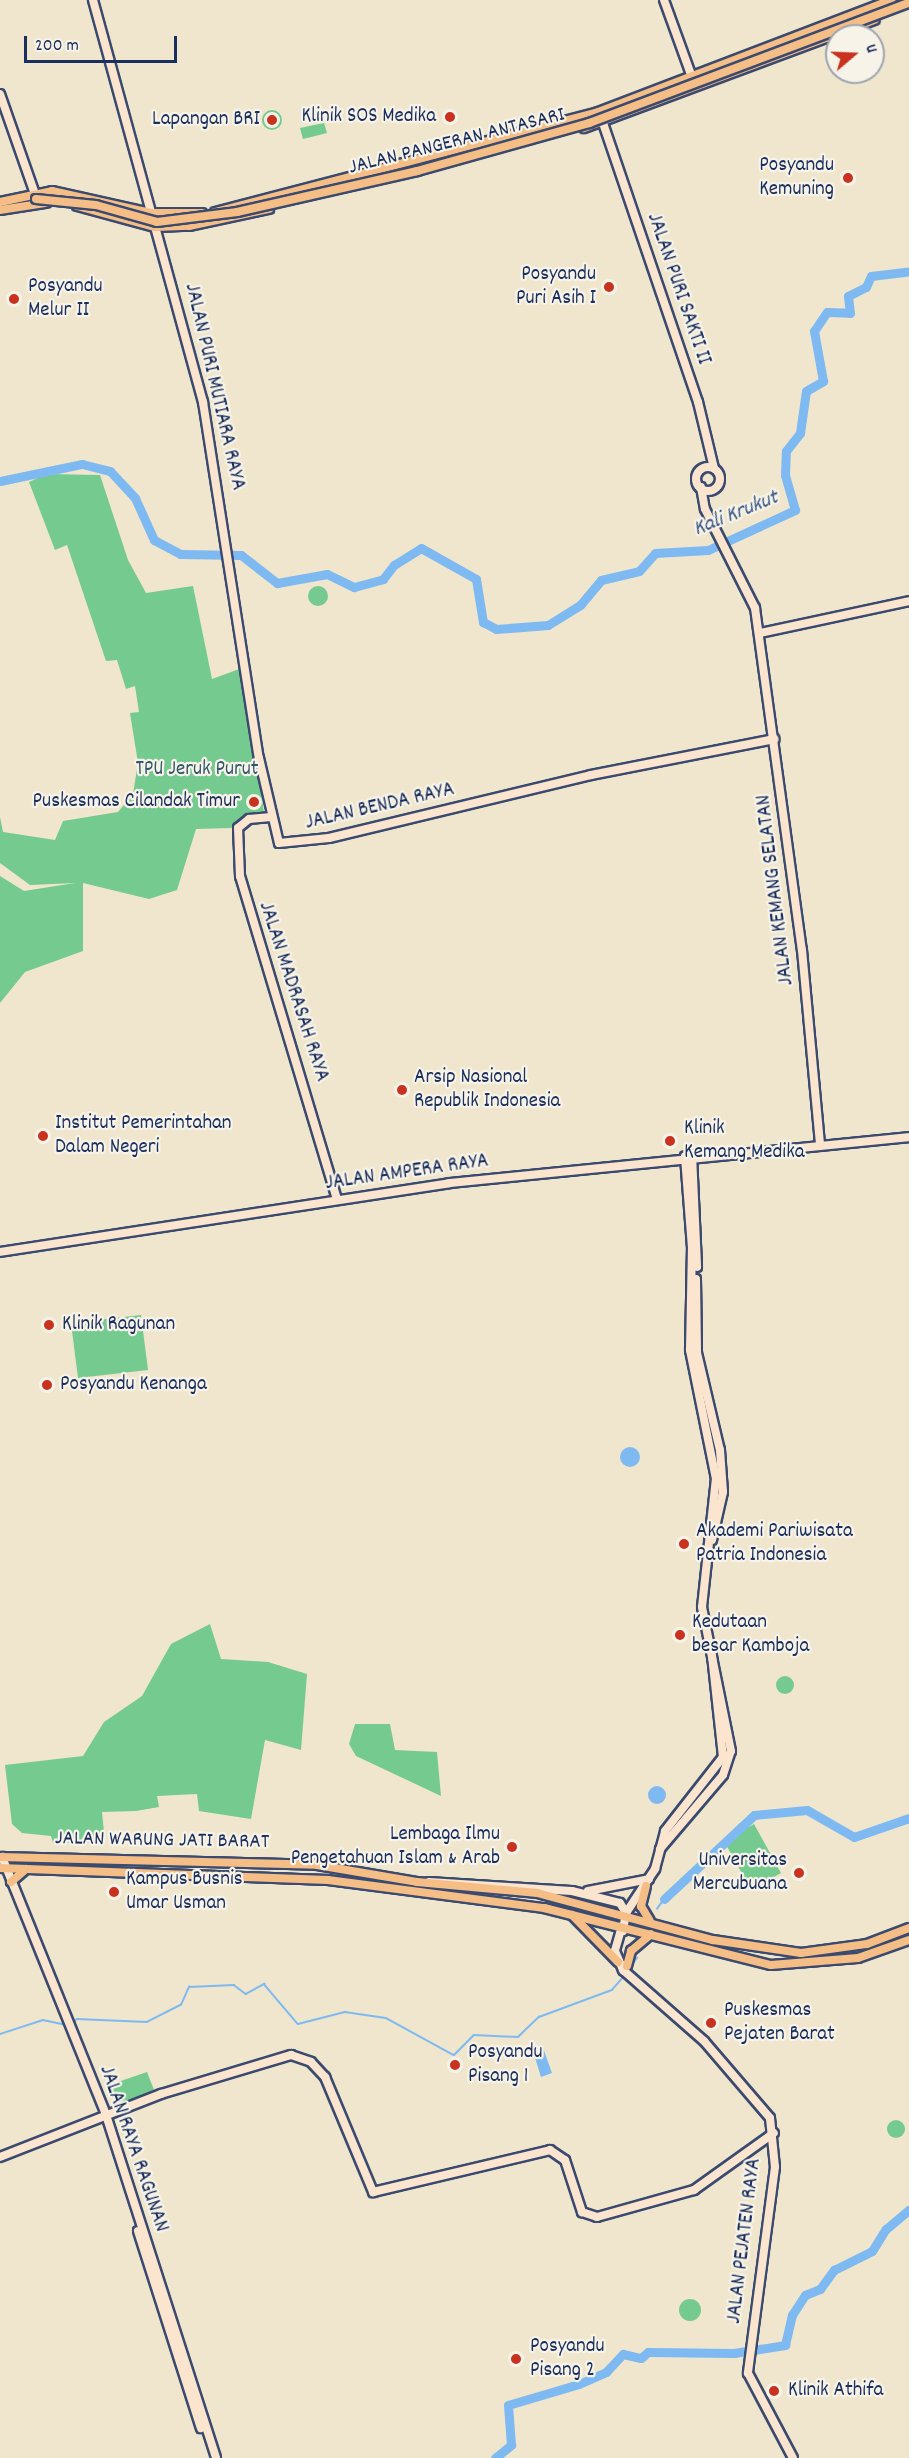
<!DOCTYPE html>
<style>
body{margin:0}
#map{position:relative;width:909px;height:2458px;overflow:hidden;background:#efe6cd;font-family:Dekko,sans-serif}
div>[style]{position:absolute}
[style*='--x']{left:calc(var(--x)*1px);top:calc(var(--y)*1px);width:calc(var(--w)*1px);rotate:calc(var(--a)*1deg)}
.green>*{inset:0;background:#74ca8f}
.round{border-radius:50%}
.water>*{inset:0;background:#7ebaf1}
.stream>*{height:1.5px;margin:-0.75px;padding:0 0.75px;transform-origin:0.75px;border-radius:0.75px;background:#7ebaf1}
.river>*{height:9px;margin:-4.5px;padding:0 4.5px;transform-origin:4.5px;border-radius:4.5px;background:#7ebaf1}
.roads{filter:drop-shadow(2px 0 #3b4a6f) drop-shadow(-2px 0 #3b4a6f) drop-shadow(0 2px #3b4a6f) drop-shadow(0 -2px #3b4a6f)}
.secondary>*{height:8px;margin:-4px;padding:0 4px;transform-origin:4px;border-radius:4px;background:#fbe5cf}
.secondary>.ring{margin:-4px;padding:0;box-sizing:content-box;background:none;border:8px solid #fbe5cf;border-radius:50%}
.primary>*{height:8px;margin:-4px;padding:0 4px;transform-origin:4px;border-radius:4px;background:#f5be86}
.bridges{filter:drop-shadow(2px 0 #3b4a6f) drop-shadow(-2px 0 #3b4a6f) drop-shadow(0 2px #3b4a6f) drop-shadow(0 -2px #3b4a6f)}
.primary-bridge>*{height:8px;margin:-4px;padding:0 4px;transform-origin:4px;border-radius:4px;background:#f5be86}
.dots>*{width:16px;height:16px;translate:-50% -50%;box-sizing:border-box;border:3px solid #f7f3e8;border-radius:50%}
span{translate:-50% -50%;white-space:nowrap;text-align:center;line-height:1.15;-webkit-text-stroke:4.5px #f7f3e8;paint-order:stroke}
.poi-label{font-size:21px;color:#1b2f5e}
.right{translate:-100% -50%;text-align:right}
.left{translate:0 -50%;text-align:left}
.street-label{font-size:21px;color:#1b2f5e}
.park-label{font-size:21px;color:#31566a}
.water-label{font-size:22px;color:#345283;font-style:italic}
.north{position:absolute;left:825px;top:24px;width:60px;height:60px;box-sizing:border-box;background:#f7f3e8;border:2px solid #9fa5b1;border-radius:50%;rotate:71deg;font-size:16px;font-weight:700;line-height:24px;text-align:center;color:#1b2f5e}
.north::after{content:'';display:block;margin:auto;width:21px;height:27px;background:#c8321e;clip-path:polygon(50% 0,100% 100%,50% 72%,0 100%)}
.scale{position:absolute;left:24px;top:36px;width:153px;height:27px;box-sizing:border-box;border:3px solid #1b2f5e;border-top:0;padding-left:8px;font-size:18px;line-height:21px;white-space:nowrap;color:#1b2f5e;-webkit-text-stroke:4px #f7f3e8;paint-order:stroke}
</style>
<div id="map">
<div class="green">
<div class="round" style="left:262px;top:110px;width:20px;height:20px"></div>
<div style="clip-path:polygon(324px 123px,327px 133px,303px 139px,300px 128px)"></div>
<div style="clip-path:polygon(47px 474px,100px 475px,128px 560px,146px 593px,193px 586px,212px 679px,242px 668px,264px 813px,231px 828px,196px 829px,177px 890px,149px 899px,83px 883px,83px 951px,25px 972px,0 1003px,0 876px,24px 891px,75px 883px,30px 885px,0 863px,0 817px,3px 832px,55px 840px,63px 821px,118px 812px,133px 794px,138px 763px,130px 713px,139px 712px,135px 686px,126px 689px,117px 660px,106px 661px,67px 545px,55px 550px,29px 482px)"></div>
<div class="round" style="left:308px;top:586px;width:20px;height:20px"></div>
<div style="clip-path:polygon(141px 1315px,148px 1370px,78px 1378px,71px 1323px)"></div>
<div style="clip-path:polygon(210px 1624px,221px 1659px,268px 1662px,307px 1674px,301px 1750px,265px 1740px,251px 1819px,199px 1811px,197px 1794px,157px 1796px,159px 1807px,136px 1811px,102px 1812px,105px 1842px,53px 1843px,51px 1836px,22px 1833px,12px 1824px,5px 1765px,83px 1756px,104px 1722px,142px 1696px,171px 1644px)"></div>
<div class="round" style="left:776px;top:1676px;width:18px;height:18px"></div>
<div style="clip-path:polygon(355px 1724px,390px 1724px,395px 1750px,437px 1752px,441px 1796px,356px 1756px,349px 1744px)"></div>
<div style="clip-path:polygon(754px 1824px,781px 1873px,751px 1890px,724px 1841px)"></div>
<div style="clip-path:polygon(147px 2072px,156px 2095px,117px 2109px,109px 2085px)"></div>
<div class="round" style="left:887px;top:2120px;width:18px;height:18px"></div>
<div class="round" style="left:679px;top:2299px;width:22px;height:22px"></div>
</div>
<div class="water">
<div class="round" style="left:620px;top:1447px;width:20px;height:20px"></div>
<div class="round" style="left:648px;top:1786px;width:18px;height:18px"></div>
<div style="clip-path:polygon(542px 2045px,552px 2073px,541px 2077px,532px 2048px)"></div>
</div>
<div class="stream">
<div style="--x:657;--y:1909;--w:12;--a:-55"></div>
<div style="--x:631;--y:1966;--w:10;--a:-53"></div>
<div style="--x:72;--y:2024;--w:7;--a:-45"></div>
<div style="--x:77;--y:2019;--w:70;--a:2.5"></div>
<div style="--x:147;--y:2022;--w:38;--a:-27"></div>
<div style="--x:181;--y:2005;--w:20;--a:-66"></div>
<div style="--x:189;--y:1987;--w:45;--a:-2.5"></div>
<div style="--x:234;--y:1985;--w:15;--a:37"></div>
<div style="--x:246;--y:1994;--w:21;--a:-29"></div>
<div style="--x:264;--y:1984;--w:52;--a:49.6"></div>
<div style="--x:298;--y:2024;--w:49;--a:-14.3"></div>
<div style="--x:345;--y:2012;--w:41;--a:8.3"></div>
<div style="--x:386;--y:2018;--w:77;--a:28.6"></div>
<div style="--x:454;--y:2055;--w:28;--a:-45"></div>
<div style="--x:474;--y:2035;--w:44;--a:2.6"></div>
<div style="--x:518;--y:2037;--w:29;--a:-44"></div>
<div style="--x:539;--y:2017;--w:78;--a:-20.3"></div>
<div style="--x:612;--y:1990;--w:20;--a:-49"></div>
<div style="--x:0;--y:2034;--w:45;--a:-18"></div>
<div style="--x:43;--y:2020;--w:25;--a:12"></div>
</div>
<div class="river">
<div style="--x:0;--y:481;--w:84;--a:-11.7"></div>
<div style="--x:82;--y:464;--w:29;--a:14"></div>
<div style="--x:110;--y:471;--w:37;--a:47"></div>
<div style="--x:135;--y:498;--w:46;--a:65.7"></div>
<div style="--x:154;--y:540;--w:30;--a:28"></div>
<div style="--x:180;--y:554;--w:61;--a:0.9"></div>
<div style="--x:241;--y:555;--w:46;--a:37.9"></div>
<div style="--x:277;--y:583;--w:51;--a:-10.2"></div>
<div style="--x:327;--y:574;--w:30;--a:26"></div>
<div style="--x:354;--y:587;--w:30;--a:-15"></div>
<div style="--x:383;--y:579;--w:18;--a:-52"></div>
<div style="--x:394;--y:565;--w:32;--a:-32"></div>
<div style="--x:421;--y:548;--w:63;--a:29.4"></div>
<div style="--x:476;--y:579;--w:44;--a:80.8"></div>
<div style="--x:483;--y:622;--w:15;--a:28"></div>
<div style="--x:496;--y:629;--w:52;--a:-4.4"></div>
<div style="--x:548;--y:625;--w:39;--a:-32"></div>
<div style="--x:581;--y:604;--w:31;--a:-50"></div>
<div style="--x:601;--y:580;--w:39;--a:-13"></div>
<div style="--x:639;--y:571;--w:24;--a:-48"></div>
<div style="--x:655;--y:553;--w:53;--a:-3.2"></div>
<div style="--x:708;--y:550;--w:96;--a:-24.7"></div>
<div style="--x:795;--y:510;--w:36;--a:-106"></div>
<div style="--x:785;--y:475;--w:24;--a:-88"></div>
<div style="--x:786;--y:451;--w:23;--a:-52"></div>
<div style="--x:800;--y:433;--w:42;--a:-81.9"></div>
<div style="--x:806;--y:391;--w:20;--a:-30"></div>
<div style="--x:823;--y:381;--w:51;--a:-100.2"></div>
<div style="--x:814;--y:331;--w:23;--a:-56"></div>
<div style="--x:827;--y:312;--w:23;--a:2"></div>
<div style="--x:850;--y:313;--w:17;--a:-97"></div>
<div style="--x:848;--y:296;--w:20;--a:-27"></div>
<div style="--x:866;--y:287;--w:12;--a:-66"></div>
<div style="--x:871;--y:276;--w:38;--a:-7"></div>
<div style="--x:664;--y:1899;--w:123;--a:-43"></div>
<div style="--x:754;--y:1815;--w:53;--a:-5.4"></div>
<div style="--x:807;--y:1810;--w:54;--a:29.9"></div>
<div style="--x:854;--y:1837;--w:58;--a:-19.1"></div>
<div style="--x:495;--y:2458;--w:21;--a:-39"></div>
<div style="--x:511;--y:2445;--w:40;--a:-94.3"></div>
<div style="--x:508;--y:2405;--w:74;--a:-16.5"></div>
<div style="--x:579;--y:2384;--w:30;--a:-24"></div>
<div style="--x:606;--y:2372;--w:25;--a:-47"></div>
<div style="--x:623;--y:2354;--w:18;--a:13"></div>
<div style="--x:641;--y:2358;--w:9;--a:-41"></div>
<div style="--x:648;--y:2352;--w:86;--a:0.7"></div>
<div style="--x:734;--y:2353;--w:52;--a:-8.9"></div>
<div style="--x:785;--y:2345;--w:31;--a:-77"></div>
<div style="--x:792;--y:2315;--w:24;--a:-57"></div>
<div style="--x:805;--y:2295;--w:16;--a:-22"></div>
<div style="--x:820;--y:2289;--w:24;--a:-54"></div>
<div style="--x:834;--y:2270;--w:42;--a:-26.6"></div>
<div style="--x:872;--y:2251;--w:26;--a:-58"></div>
<div style="--x:886;--y:2229;--w:30;--a:-40"></div>
</div>
<div class="roads">
<div class="secondary">
<div style="--x:93;--y:0;--w:417;--a:74.7"></div>
<div style="--x:203;--y:402;--w:360;--a:81.1"></div>
<div style="--x:259;--y:758;--w:87;--a:76.8"></div>
<div style="--x:279;--y:843;--w:50;--a:-5.7"></div>
<div style="--x:329;--y:838;--w:269;--a:-13.5"></div>
<div style="--x:591;--y:775;--w:187;--a:-11.1"></div>
<div style="--x:664;--y:0;--w:85;--a:70.1"></div>
<div style="--x:0;--y:94;--w:103;--a:70.7"></div>
<div style="--x:603;--y:123;--w:295;--a:71.2"></div>
<div style="--x:698;--y:402;--w:68;--a:76.4"></div>
<div class="ring" style="left:696px;top:467px;width:16px;height:16px"></div>
<div style="--x:701;--y:487;--w:22;--a:80"></div>
<div style="--x:705;--y:509;--w:111;--a:63.2"></div>
<div style="--x:755;--y:608;--w:345;--a:82.2"></div>
<div style="--x:802;--y:950;--w:195;--a:84.7"></div>
<div style="--x:760;--y:633;--w:152;--a:-12.1"></div>
<div style="--x:271;--y:817;--w:22;--a:175"></div>
<div style="--x:249;--y:819;--w:14;--a:141"></div>
<div style="--x:238;--y:828;--w:48;--a:87.6"></div>
<div style="--x:240;--y:876;--w:338;--a:73.3"></div>
<div style="--x:692;--y:1155;--w:112;--a:87.4"></div>
<div style="--x:0;--y:1252;--w:454;--a:-8.7"></div>
<div style="--x:449;--y:1183;--w:462;--a:-5.7"></div>
<div style="--x:696;--y:1279;--w:74;--a:89.2"></div>
<div style="--x:697;--y:1353;--w:100;--a:76.7"></div>
<div style="--x:720;--y:1450;--w:42;--a:85.9"></div>
<div style="--x:723;--y:1492;--w:49;--a:102.9"></div>
<div style="--x:660;--y:1849;--w:97;--a:-49.6"></div>
<div style="--x:723;--y:1775;--w:25;--a:-72"></div>
<div style="--x:731;--y:1751;--w:147;--a:-101.4"></div>
<div style="--x:702;--y:1607;--w:129;--a:-83.8"></div>
<div style="--x:716;--y:1479;--w:132;--a:-101.4"></div>
<div style="--x:690;--y:1350;--w:102;--a:-88.9"></div>
<div style="--x:692;--y:1248;--w:92;--a:-94.4"></div>
<div style="--x:2;--y:1857;--w:278;--a:68"></div>
<div style="--x:106;--y:2115;--w:360;--a:72.2"></div>
<div style="--x:429;--y:1882;--w:143;--a:3.6"></div>
<div style="--x:572;--y:1891;--w:49;--a:14"></div>
<div style="--x:620;--y:1903;--w:12;--a:59"></div>
<div style="--x:588;--y:1891;--w:62;--a:-11.1"></div>
<div style="--x:622;--y:1926;--w:26;--a:106"></div>
<div style="--x:615;--y:1951;--w:21;--a:67"></div>
<div style="--x:623;--y:1970;--w:108;--a:41.2"></div>
<div style="--x:704;--y:2041;--w:101;--a:49.4"></div>
<div style="--x:770;--y:2118;--w:49;--a:84.2"></div>
<div style="--x:775;--y:2167;--w:208;--a:97.5"></div>
<div style="--x:748;--y:2373;--w:96;--a:62.1"></div>
<div style="--x:623;--y:1931;--w:18;--a:-81"></div>
<div style="--x:626;--y:1913;--w:53;--a:-56.6"></div>
<div style="--x:655;--y:1869;--w:39;--a:-75"></div>
<div style="--x:665;--y:1831;--w:94;--a:-51.9"></div>
<div style="--x:723;--y:1757;--w:103;--a:-96.2"></div>
<div style="--x:0;--y:2157;--w:173;--a:-21.4"></div>
<div style="--x:161;--y:2094;--w:136;--a:-16.7"></div>
<div style="--x:291;--y:2055;--w:21;--a:19"></div>
<div style="--x:311;--y:2062;--w:21;--a:47"></div>
<div style="--x:325;--y:2077;--w:125;--a:67.3"></div>
<div style="--x:373;--y:2192;--w:182;--a:-13.3"></div>
<div style="--x:550;--y:2150;--w:18;--a:34"></div>
<div style="--x:565;--y:2160;--w:55;--a:71.9"></div>
<div style="--x:582;--y:2212;--w:16;--a:18"></div>
<div style="--x:597;--y:2217;--w:101;--a:-15.6"></div>
<div style="--x:694;--y:2190;--w:98;--a:-35.5"></div>
<div style="--x:138;--y:2231;--w:207;--a:72.3"></div>
</div>
<div class="primary">
<div style="--x:584;--y:128;--w:310;--a:-20.4"></div>
<div style="--x:0;--y:202;--w:53;--a:-11.9"></div>
<div style="--x:52;--y:191;--w:101;--a:12.5"></div>
<div style="--x:151;--y:213;--w:51;--a:0"></div>
<div style="--x:77;--y:206;--w:81;--a:15.1"></div>
<div style="--x:155;--y:227;--w:34;--a:-2"></div>
<div style="--x:189;--y:226;--w:82;--a:-12"></div>
<div style="--x:0;--y:210;--w:47;--a:-8.7"></div>
<div style="--x:215;--y:212;--w:396;--a:-14.6"></div>
<div style="--x:598;--y:112;--w:314;--a:-20.9"></div>
<div style="--x:0;--y:1857;--w:317;--a:1.4"></div>
<div style="--x:317;--y:1865;--w:101;--a:9.6"></div>
<div style="--x:417;--y:1882;--w:121;--a:5.2"></div>
<div style="--x:537;--y:1893;--w:182;--a:15"></div>
<div style="--x:713;--y:1940;--w:89;--a:8.4"></div>
<div style="--x:801;--y:1953;--w:67;--a:-7.8"></div>
<div style="--x:867;--y:1944;--w:45;--a:-20.9"></div>
<div style="--x:0;--y:1868;--w:328;--a:2.1"></div>
<div style="--x:328;--y:1880;--w:218;--a:7.4"></div>
<div style="--x:544;--y:1908;--w:234;--a:14.1"></div>
<div style="--x:771;--y:1965;--w:87;--a:-4.6"></div>
<div style="--x:858;--y:1958;--w:54;--a:-19.4"></div>
<div style="--x:11;--y:1882;--w:20;--a:-41"></div>
<div style="--x:646;--y:1886;--w:21;--a:104"></div>
<div style="--x:641;--y:1906;--w:17;--a:59"></div>
<div style="--x:572;--y:1915;--w:66;--a:45.6"></div>
<div style="--x:627;--y:1966;--w:16;--a:-75"></div>
<div style="--x:631;--y:1951;--w:26;--a:-40"></div>
</div>
</div>
<div class="bridges">
<div class="primary-bridge">
<div style="--x:36;--y:199;--w:60;--a:5.7"></div>
<div style="--x:96;--y:205;--w:63;--a:15.6"></div>
<div style="--x:157;--y:222;--w:81;--a:-7.1"></div>
<div style="--x:237;--y:212;--w:185;--a:-12.8"></div>
<div style="--x:417;--y:171;--w:179;--a:-15.6"></div>
<div style="--x:589;--y:123;--w:342;--a:-20.6"></div>
</div>
</div>
<div class="dots">
<div style="left:450px;top:117px;background:#c8321e"></div>
<div style="left:272px;top:120px;background:#c8321e"></div>
<div style="left:848px;top:178px;background:#c8321e"></div>
<div style="left:609px;top:287px;background:#c8321e"></div>
<div style="left:14px;top:299px;background:#c8321e"></div>
<div style="left:254px;top:802px;background:#c8321e"></div>
<div style="left:402px;top:1090px;background:#c8321e"></div>
<div style="left:43px;top:1136px;background:#c8321e"></div>
<div style="left:670px;top:1141px;background:#c8321e"></div>
<div style="left:49px;top:1325px;background:#c8321e"></div>
<div style="left:47px;top:1385px;background:#c8321e"></div>
<div style="left:684px;top:1544px;background:#c8321e"></div>
<div style="left:680px;top:1635px;background:#c8321e"></div>
<div style="left:512px;top:1847px;background:#c8321e"></div>
<div style="left:799px;top:1873px;background:#c8321e"></div>
<div style="left:114px;top:1892px;background:#c8321e"></div>
<div style="left:711px;top:2023px;background:#c8321e"></div>
<div style="left:455px;top:2065px;background:#c8321e"></div>
<div style="left:516px;top:2359px;background:#c8321e"></div>
<div style="left:774px;top:2391px;background:#c8321e"></div>
</div>
<div class="poi-label">
<span class="right" style="left:436px;top:117px">Klinik SOS Medika</span>
<span class="right" style="left:260px;top:120px">Lapangan BRI</span>
<span class="right" style="left:834px;top:178px">Posyandu<br>Kemuning</span>
<span class="right" style="left:596px;top:287px">Posyandu<br>Puri Asih I</span>
<span class="left" style="left:28px;top:299px">Posyandu<br>Melur II</span>
<span class="right" style="left:240px;top:802px">Puskesmas Cilandak Timur</span>
<span class="left" style="left:414px;top:1090px">Arsip Nasional<br>Republik Indonesia</span>
<span class="left" style="left:55px;top:1136px">Institut Pemerintahan<br>Dalam Negeri</span>
<span class="left" style="left:684px;top:1141px">Klinik<br>Kemang Medika</span>
<span class="left" style="left:62px;top:1325px">Klinik Ragunan</span>
<span class="left" style="left:60px;top:1385px">Posyandu Kenanga</span>
<span class="left" style="left:696px;top:1544px">Akademi Pariwisata<br>Patria Indonesia</span>
<span class="left" style="left:692px;top:1635px">Kedutaan<br>besar Kamboja</span>
<span class="right" style="left:500px;top:1847px">Lembaga Ilmu<br>Pengetahuan Islam &amp; Arab</span>
<span class="right" style="left:787px;top:1873px">Universitas<br>Mercubuana</span>
<span class="left" style="left:126px;top:1892px">Kampus Busnis<br>Umar Usman</span>
<span class="left" style="left:724px;top:2023px">Puskesmas<br>Pejaten Barat</span>
<span class="left" style="left:468px;top:2065px">Posyandu<br>Pisang 1</span>
<span class="left" style="left:530px;top:2359px">Posyandu<br>Pisang 2</span>
<span class="left" style="left:788px;top:2391px">Klinik Athifa</span>
</div>
<div class="street-label">
<span style="left:457px;top:142px;rotate:-14deg">JALAN PANGERAN ANTASARI</span>
<span style="left:678px;top:289px;rotate:71deg">JALAN PURI SAKTI II</span>
<span style="left:214px;top:387px;rotate:77deg">JALAN PURI MUTIARA RAYA</span>
<span style="left:380px;top:807px;rotate:-13deg">JALAN BENDA RAYA</span>
<span style="left:776px;top:890px;rotate:-97deg">JALAN KEMANG SELATAN</span>
<span style="left:293px;top:992px;rotate:72deg">JALAN MADRASAH RAYA</span>
<span style="left:407px;top:1173px;rotate:-8deg">JALAN AMPERA RAYA</span>
<span style="left:162px;top:1841px;rotate:1deg">JALAN WARUNG JATI BARAT</span>
<span style="left:133px;top:2149px;rotate:71deg">JALAN RAYA RAGUNAN</span>
<span style="left:745px;top:2241px;rotate:-83deg">JALAN PEJATEN RAYA</span>
</div>
<div class="park-label">
<span style="left:197px;top:770px">TPU Jeruk Purut</span>
</div>
<div class="water-label">
<span style="left:736px;top:514px;rotate:-22deg">Kali Krukut</span>
</div>
<div class="north">U</div>
<div class="scale">200 m</div>
</div>
